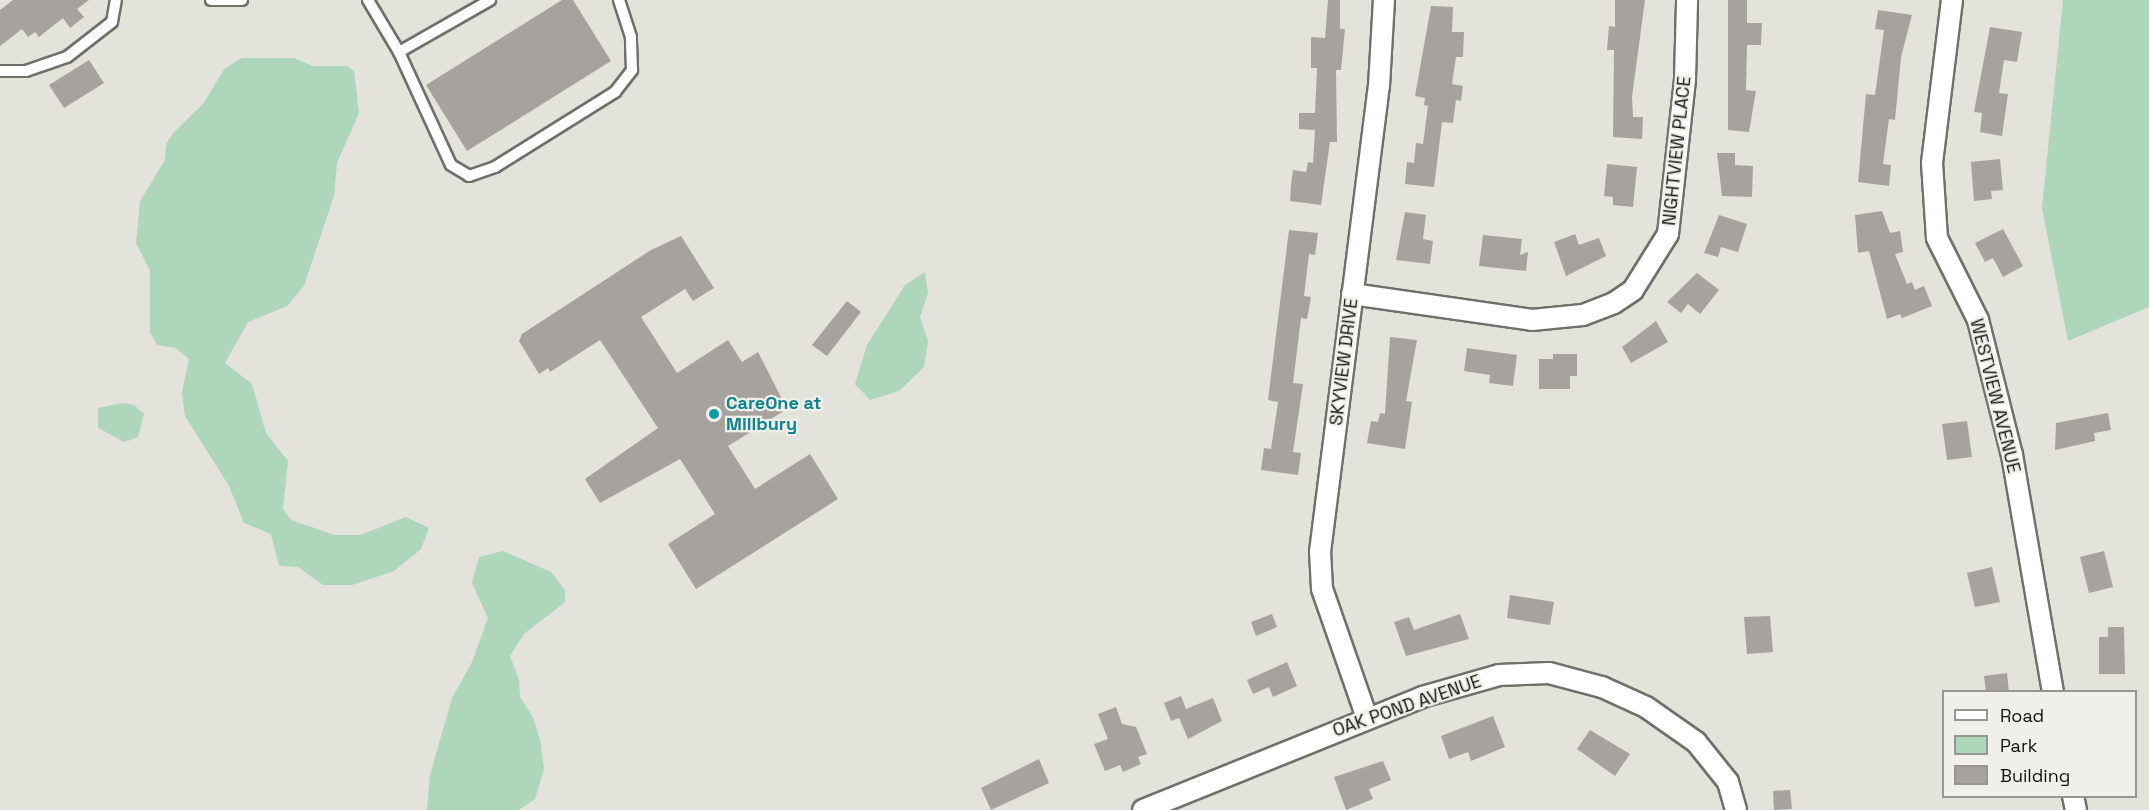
<!DOCTYPE html>
<style>
body{margin:0}
#map{position:relative;width:2149px;height:810px;overflow:hidden;background:#e3e2db;font-family:"Space Grotesk",sans-serif}
div>[style]{position:absolute}
[style*='--x']{left:calc(var(--x)*1px);top:calc(var(--y)*1px);width:calc(var(--w)*1px);rotate:calc(var(--a)*1deg)}
.green>*{inset:0;background:#add6ba}
.building>*{inset:0;background:#a7a29d}
.roads{filter:drop-shadow(2px 0 #706f69) drop-shadow(-2px 0 #706f69) drop-shadow(0 2px #706f69) drop-shadow(0 -2px #706f69)}
.lane>*{height:10px;margin:-5px;padding:0 5px;transform-origin:5px;border-radius:5px;background:#fff}
.street>*{height:20px;margin:-10px;padding:0 10px;transform-origin:10px;border-radius:10px;background:#fff}
.dots>*{width:16px;height:16px;translate:-50% -50%;box-sizing:border-box;border:3px solid #f0efe9;border-radius:50%}
span{translate:-50% -50%;white-space:nowrap;text-align:center;line-height:1.15;-webkit-text-stroke:4.5px #f0efe9;paint-order:stroke}
.street-label{font-size:18px;color:#12110f}
.culture-label{font-size:18px;color:#0d838f;font-weight:700}
.left{translate:0 -50%;text-align:left}
.legend{position:absolute;left:1942px;top:690px;width:195px;height:108px;box-sizing:border-box;background:#f0efe9;border:2px solid #979692;margin:0;padding:8px 10px;list-style:none;font-size:18px;color:#12110f}
.legend li{display:flex;align-items:center;gap:12px;height:30px}
.legend b{width:30px;border:2px solid #979692}
</style>
<div id="map">
<div class="green">
<div style="clip-path:polygon(2063px 0,2149px 0,2149px 307px,2068px 341px,2042px 208px)"></div>
<div style="clip-path:polygon(242px 58px,294px 58px,313px 66px,347px 66px,354px 71px,359px 113px,337px 163px,334px 196px,304px 286px,287px 306px,248px 322px,225px 363px,252px 384px,266px 433px,288px 461px,283px 509px,291px 520px,334px 535px,360px 535px,406px 517px,429px 528px,421px 549px,394px 571px,352px 585px,323px 585px,298px 567px,279px 566px,271px 534px,244px 523px,229px 486px,185px 416px,182px 392px,189px 359px,176px 348px,157px 345px,150px 332px,150px 271px,136px 243px,140px 201px,165px 160px,166px 144px,174px 132px,203px 104px,225px 68px)"></div>
<div style="clip-path:polygon(925px 272px,928px 293px,920px 317px,928px 341px,924px 367px,899px 391px,870px 400px,855px 384px,867px 345px,905px 285px)"></div>
<div style="clip-path:polygon(123px 403px,134px 405px,144px 414px,138px 437px,124px 442px,98px 428px,98px 408px)"></div>
<div style="clip-path:polygon(503px 551px,551px 572px,565px 590px,565px 602px,524px 634px,510px 656px,519px 680px,520px 697px,533px 717px,541px 744px,544px 769px,535px 799px,519px 810px,427px 810px,430px 775px,452px 698px,472px 662px,488px 618px,472px 583px,479px 557px)"></div>
</div>
<div class="building">
<div style="clip-path:polygon(13px 0,89px 0,77px 9px,84px 17px,70px 28px,63px 18px,39px 37px,35px 32px,28px 37px,22px 29px,0 46px,0 10px)"></div>
<div style="clip-path:polygon(562px 0,573px 0,611px 61px,467px 151px,426px 85px)"></div>
<div style="clip-path:polygon(1328px 0,1340px 0,1340px 29px,1345px 29px,1341px 70px,1336px 70px,1337px 142px,1330px 142px,1321px 205px,1290px 201px,1291px 185px,1293px 170px,1306px 172px,1308px 162px,1313px 163px,1315px 130px,1299px 129px,1299px 113px,1315px 113px,1317px 68px,1311px 68px,1311px 37px,1325px 38px)"></div>
<div style="clip-path:polygon(1615px 0,1645px 0,1632px 97px,1633px 117px,1643px 117px,1642px 139px,1613px 137px,1614px 50px,1607px 50px,1609px 26px,1615px 27px)"></div>
<div style="clip-path:polygon(1728px 0,1747px 0,1747px 23px,1762px 23px,1761px 45px,1747px 45px,1746px 90px,1756px 91px,1749px 132px,1728px 130px)"></div>
<div style="clip-path:polygon(1431px 6px,1453px 7px,1452px 32px,1464px 32px,1463px 57px,1456px 57px,1452px 84px,1463px 86px,1461px 101px,1456px 100px,1453px 123px,1442px 122px,1434px 187px,1405px 184px,1407px 162px,1414px 163px,1416px 143px,1423px 144px,1428px 106px,1424px 105px,1425px 98px,1415px 96px)"></div>
<div style="clip-path:polygon(1878px 10px,1912px 15px,1901px 57px,1895px 120px,1889px 119px,1883px 164px,1891px 165px,1889px 186px,1858px 182px,1866px 94px,1875px 95px,1884px 30px,1875px 29px)"></div>
<div style="clip-path:polygon(1990px 27px,2022px 32px,2017px 62px,2004px 60px,1999px 93px,2008px 94px,2002px 136px,1980px 132px,1982px 113px,1974px 112px)"></div>
<div style="clip-path:polygon(89px 60px,104px 83px,64px 108px,49px 85px)"></div>
<div style="clip-path:polygon(1717px 153px,1735px 153px,1735px 165px,1753px 166px,1752px 197px,1722px 196px)"></div>
<div style="clip-path:polygon(2000px 159px,2003px 190px,1991px 191px,1992px 199px,1974px 201px,1971px 162px)"></div>
<div style="clip-path:polygon(1607px 164px,1637px 167px,1633px 207px,1613px 205px,1613px 197px,1604px 196px)"></div>
<div style="clip-path:polygon(1882px 211px,1890px 233px,1900px 231px,1903px 252px,1895px 254px,1907px 284px,1912px 282px,1915px 290px,1924px 286px,1932px 306px,1902px 318px,1900px 314px,1887px 319px,1869px 251px,1858px 253px,1855px 215px)"></div>
<div style="clip-path:polygon(1405px 212px,1426px 215px,1423px 239px,1433px 241px,1430px 264px,1396px 260px)"></div>
<div style="clip-path:polygon(1719px 215px,1747px 224px,1738px 252px,1721px 247px,1718px 257px,1704px 253px)"></div>
<div style="clip-path:polygon(2003px 229px,2023px 266px,2003px 277px,1993px 258px,1985px 262px,1975px 243px)"></div>
<div style="clip-path:polygon(1289px 230px,1318px 233px,1315px 255px,1309px 254px,1304px 296px,1311px 297px,1307px 319px,1301px 318px,1293px 383px,1303px 384px,1293px 452px,1301px 453px,1298px 475px,1261px 470px,1264px 448px,1271px 449px,1278px 402px,1268px 400px)"></div>
<div style="clip-path:polygon(1575px 234px,1579px 245px,1599px 238px,1606px 256px,1566px 276px,1554px 242px)"></div>
<div style="clip-path:polygon(1483px 235px,1522px 239px,1520px 255px,1528px 252px,1526px 271px,1479px 266px)"></div>
<div style="clip-path:polygon(681px 236px,714px 288px,693px 301px,685px 289px,641px 317px,677px 373px,728px 340px,742px 362px,758px 352px,787px 409px,728px 446px,755px 489px,810px 454px,838px 499px,696px 589px,668px 544px,715px 514px,680px 459px,600px 503px,585px 479px,658px 428px,600px 340px,550px 372px,548px 368px,539px 374px,519px 341px,522px 334px,651px 250px)"></div>
<div style="clip-path:polygon(1697px 273px,1719px 290px,1700px 314px,1688px 304px,1681px 313px,1667px 302px)"></div>
<div style="clip-path:polygon(847px 301px,861px 312px,827px 356px,812px 345px)"></div>
<div style="clip-path:polygon(1656px 321px,1668px 342px,1631px 363px,1622px 347px)"></div>
<div style="clip-path:polygon(1390px 337px,1417px 340px,1406px 401px,1412px 402px,1405px 449px,1367px 443px,1371px 421px,1378px 422px,1380px 413px,1385px 414px)"></div>
<div style="clip-path:polygon(1467px 348px,1517px 355px,1513px 386px,1489px 383px,1490px 375px,1464px 371px)"></div>
<div style="clip-path:polygon(1553px 354px,1577px 354px,1577px 376px,1570px 376px,1570px 389px,1539px 389px,1539px 359px,1553px 359px)"></div>
<div style="clip-path:polygon(2108px 413px,2111px 430px,2094px 433px,2095px 441px,2055px 450px,2056px 423px)"></div>
<div style="clip-path:polygon(1967px 421px,1972px 457px,1947px 460px,1942px 424px)"></div>
<div style="clip-path:polygon(2104px 551px,2113px 587px,2089px 593px,2080px 557px)"></div>
<div style="clip-path:polygon(1992px 567px,2000px 602px,1975px 607px,1967px 573px)"></div>
<div style="clip-path:polygon(1510px 595px,1554px 602px,1550px 625px,1507px 618px)"></div>
<div style="clip-path:polygon(1272px 614px,1277px 627px,1256px 636px,1251px 622px)"></div>
<div style="clip-path:polygon(1460px 614px,1469px 639px,1406px 656px,1394px 622px,1409px 617px,1414px 630px)"></div>
<div style="clip-path:polygon(1770px 616px,1773px 652px,1747px 654px,1744px 617px)"></div>
<div style="clip-path:polygon(2108px 627px,2124px 627px,2125px 674px,2099px 674px,2099px 637px,2108px 637px)"></div>
<div style="clip-path:polygon(1287px 662px,1297px 686px,1273px 697px,1269px 687px,1253px 694px,1247px 680px)"></div>
<div style="clip-path:polygon(2007px 673px,2009px 692px,1986px 692px,1984px 676px)"></div>
<div style="clip-path:polygon(1181px 696px,1186px 709px,1213px 698px,1222px 721px,1188px 739px,1179px 718px,1171px 721px,1164px 703px)"></div>
<div style="clip-path:polygon(1116px 707px,1122px 724px,1136px 727px,1147px 754px,1138px 757px,1141px 764px,1123px 772px,1120px 765px,1105px 771px,1094px 744px,1108px 739px,1098px 714px)"></div>
<div style="clip-path:polygon(1493px 716px,1505px 747px,1471px 761px,1468px 752px,1449px 759px,1441px 736px)"></div>
<div style="clip-path:polygon(1590px 730px,1630px 754px,1615px 776px,1577px 749px)"></div>
<div style="clip-path:polygon(1039px 759px,1049px 783px,991px 810px,981px 788px)"></div>
<div style="clip-path:polygon(1383px 761px,1391px 780px,1369px 789px,1373px 799px,1346px 810px,1334px 777px)"></div>
<div style="clip-path:polygon(1790px 790px,1792px 809px,1774px 810px,1773px 791px)"></div>
</div>
<div class="roads">
<div class="lane">
<div style="--x:211;--y:0;--w:31;--a:0"></div>
<div style="--x:368;--y:0;--w:61;--a:59.2"></div>
<div style="--x:399;--y:52;--w:105;--a:-29.7"></div>
<div style="--x:399;--y:52;--w:124;--a:65.3"></div>
<div style="--x:451;--y:165;--w:21;--a:31"></div>
<div style="--x:469;--y:176;--w:28;--a:-19"></div>
<div style="--x:495;--y:167;--w:142;--a:-32"></div>
<div style="--x:615;--y:92;--w:28;--a:-52"></div>
<div style="--x:632;--y:70;--w:33;--a:-92"></div>
<div style="--x:631;--y:37;--w:39;--a:-108"></div>
<div style="--x:0;--y:71;--w:26;--a:0"></div>
<div style="--x:26;--y:71;--w:43;--a:-18.9"></div>
<div style="--x:67;--y:57;--w:57;--a:-37.9"></div>
<div style="--x:112;--y:22;--w:22;--a:-80"></div>
</div>
<div class="street">
<div style="--x:1952;--y:0;--w:164;--a:97"></div>
<div style="--x:1932;--y:163;--w:75;--a:86.2"></div>
<div style="--x:1937;--y:238;--w:92;--a:63.4"></div>
<div style="--x:1978;--y:320;--w:139;--a:75.9"></div>
<div style="--x:2012;--y:455;--w:241;--a:80.2"></div>
<div style="--x:1352;--y:294;--w:182;--a:8.2"></div>
<div style="--x:1532;--y:320;--w:51;--a:-5.6"></div>
<div style="--x:1583;--y:315;--w:33;--a:-21"></div>
<div style="--x:1614;--y:303;--w:23;--a:-34"></div>
<div style="--x:1633;--y:290;--w:66;--a:-58"></div>
<div style="--x:1668;--y:234;--w:156;--a:-83.7"></div>
<div style="--x:1685;--y:79;--w:79;--a:-88.5"></div>
<div style="--x:1367;--y:718;--w:137;--a:-109.2"></div>
<div style="--x:1322;--y:589;--w:37;--a:-93"></div>
<div style="--x:1320;--y:552;--w:470;--a:-82.8"></div>
<div style="--x:1379;--y:86;--w:86;--a:-86.7"></div>
<div style="--x:2073;--y:796;--w:14;--a:78"></div>
<div style="--x:1143;--y:810;--w:301;--a:-22"></div>
<div style="--x:1422;--y:697;--w:80;--a:-15.9"></div>
<div style="--x:1499;--y:675;--w:50;--a:-2.3"></div>
<div style="--x:1549;--y:673;--w:55;--a:14.8"></div>
<div style="--x:1602;--y:687;--w:48;--a:24.4"></div>
<div style="--x:1646;--y:707;--w:61;--a:35"></div>
<div style="--x:1696;--y:742;--w:51;--a:51.3"></div>
<div style="--x:1728;--y:782;--w:29;--a:74"></div>
</div>
</div>
<div class="dots">
<div style="left:714px;top:414px;background:#0f9aa8"></div>
</div>
<div class="street-label">
<span style="left:1677px;top:151px;rotate:-84deg">NIGHTVIEW PLACE</span>
<span style="left:1344px;top:362px;rotate:-83deg">SKYVIEW DRIVE</span>
<span style="left:1995px;top:396px;rotate:76deg">WESTVIEW AVENUE</span>
<span style="left:1407px;top:706px;rotate:-19deg">OAK POND AVENUE</span>
</div>
<div class="culture-label">
<span class="left" style="left:726px;top:414px">CareOne at<br>Millbury</span>
</div>
<ul class="legend">
<li><b style="height:8px;background:#fff"></b>Road</li>
<li><b style="height:16px;background:#add6ba"></b>Park</li>
<li><b style="height:16px;background:#a7a29d"></b>Building</li>
</ul>
</div>
